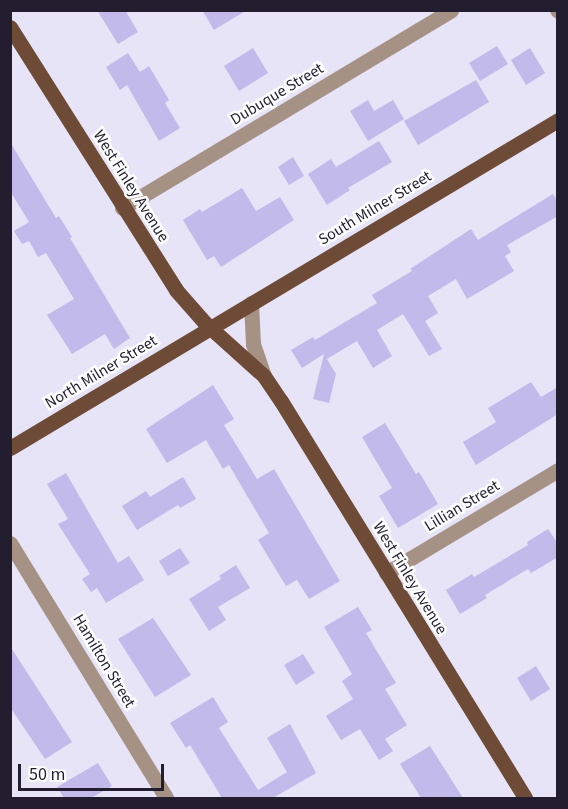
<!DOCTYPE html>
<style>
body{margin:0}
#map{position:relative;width:568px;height:809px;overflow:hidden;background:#e7e4f8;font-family:"Source Sans 3",sans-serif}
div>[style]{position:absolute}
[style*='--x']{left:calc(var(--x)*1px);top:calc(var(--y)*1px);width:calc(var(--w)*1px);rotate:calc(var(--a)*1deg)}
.building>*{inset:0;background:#c1baea}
.minor>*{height:15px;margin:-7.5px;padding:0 7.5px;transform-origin:7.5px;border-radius:7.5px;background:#a69185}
.major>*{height:15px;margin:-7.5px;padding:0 7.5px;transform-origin:7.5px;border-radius:7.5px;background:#6e4b36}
span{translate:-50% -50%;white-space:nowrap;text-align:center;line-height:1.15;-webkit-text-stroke:5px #fff;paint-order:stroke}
.street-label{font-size:16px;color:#221e30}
.frame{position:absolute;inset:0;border:12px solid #221e30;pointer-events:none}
.scale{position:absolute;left:18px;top:764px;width:146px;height:27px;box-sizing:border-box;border:3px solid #221e30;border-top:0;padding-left:8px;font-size:18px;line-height:21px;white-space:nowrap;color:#221e30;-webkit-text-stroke:4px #fff;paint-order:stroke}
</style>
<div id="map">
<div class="building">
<div style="clip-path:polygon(97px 10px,125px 10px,138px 32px,118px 44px)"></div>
<div style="clip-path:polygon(202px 10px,247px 10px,214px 30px)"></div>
<div style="clip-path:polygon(497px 46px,508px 64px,480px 81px,469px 63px)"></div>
<div style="clip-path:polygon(253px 48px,268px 73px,239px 91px,224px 66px)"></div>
<div style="clip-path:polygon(530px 48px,545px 73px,526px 85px,511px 60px)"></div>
<div style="clip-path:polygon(128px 53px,140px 72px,149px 66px,169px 100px,165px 103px,180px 128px,159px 141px,127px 85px,120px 90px,106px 67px)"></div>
<div style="clip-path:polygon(476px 80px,489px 102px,418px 145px,404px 121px)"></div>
<div style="clip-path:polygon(368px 100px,374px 111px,393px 100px,404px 119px,368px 141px,350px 111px)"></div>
<div style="clip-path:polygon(379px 141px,392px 162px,348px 188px,350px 190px,327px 205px,308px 174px,331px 159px,336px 167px)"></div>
<div style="clip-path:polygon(10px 142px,56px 218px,59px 216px,72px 237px,70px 238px,130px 338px,114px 349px,105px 334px,72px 354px,47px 315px,74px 299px,46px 253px,38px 257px,29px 241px,22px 244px,14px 231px,29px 222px,10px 191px)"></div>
<div style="clip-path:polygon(293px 157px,304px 176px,289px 185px,278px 167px)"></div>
<div style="clip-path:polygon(242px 188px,256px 211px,280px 197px,294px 220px,221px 267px,214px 256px,207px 260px,183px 220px,200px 209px,202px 212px)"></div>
<div style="clip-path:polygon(553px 194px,558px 202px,558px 216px,507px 245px,511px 252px,505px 256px,514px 271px,467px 299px,456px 279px,428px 296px,438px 313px,425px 321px,442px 349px,429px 356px,403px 314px,377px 330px,392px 356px,373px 368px,357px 341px,327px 359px,336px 374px,329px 403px,313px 399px,324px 354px,302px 368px,291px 350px,313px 337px,315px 340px,377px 303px,372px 295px,412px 271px,410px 269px,471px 229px,478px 240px)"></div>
<div style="clip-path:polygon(531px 382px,541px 397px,558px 387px,558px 414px,476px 465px,463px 442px,496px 422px,488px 408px)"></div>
<div style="clip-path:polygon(213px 385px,234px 419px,224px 425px,257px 479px,274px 469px,340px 581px,309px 599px,297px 580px,286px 586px,258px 540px,269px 533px,229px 465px,223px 469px,206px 440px,167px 463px,146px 429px)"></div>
<div style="clip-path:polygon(385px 423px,416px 474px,419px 472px,438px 504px,398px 528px,379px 496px,392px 488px,362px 437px)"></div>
<div style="clip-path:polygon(66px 473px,118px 563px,129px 556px,144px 580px,106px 603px,97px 588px,91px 592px,82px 579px,90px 574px,58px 524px,68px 519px,47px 484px)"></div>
<div style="clip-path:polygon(183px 477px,196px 499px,180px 508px,178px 505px,137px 530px,122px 506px,146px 491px,150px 497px)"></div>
<div style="clip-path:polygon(548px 529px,558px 544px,558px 557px,531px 573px,528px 569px,485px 595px,487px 598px,460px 614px,446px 590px,472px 574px,474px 577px,528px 545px,527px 542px)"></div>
<div style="clip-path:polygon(180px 548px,190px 563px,168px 576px,159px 561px)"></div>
<div style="clip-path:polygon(236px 565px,250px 588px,218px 607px,226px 620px,209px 631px,189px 599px,221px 579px,219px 576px)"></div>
<div style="clip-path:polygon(358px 607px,372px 630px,366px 633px,396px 683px,385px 689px,407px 725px,385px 739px,393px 751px,379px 760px,360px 729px,341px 740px,326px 716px,353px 699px,342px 681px,352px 674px,324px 627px)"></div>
<div style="clip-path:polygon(153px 618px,191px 675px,155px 697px,118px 639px)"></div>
<div style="clip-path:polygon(10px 646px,72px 742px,45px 759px,10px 707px)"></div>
<div style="clip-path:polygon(303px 654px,315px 673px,296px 685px,284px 665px)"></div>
<div style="clip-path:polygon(536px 666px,550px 689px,531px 701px,517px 678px)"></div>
<div style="clip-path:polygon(213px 697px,228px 722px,219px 728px,258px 790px,287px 772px,267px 738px,290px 724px,316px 773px,273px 798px,222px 798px,190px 745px,186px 748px,170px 723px)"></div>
<div style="clip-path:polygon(430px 746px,463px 798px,421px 798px,400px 764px)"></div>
<div style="clip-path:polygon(98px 763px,112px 786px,91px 798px,64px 798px,57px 787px)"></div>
</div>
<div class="minor">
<div style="--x:557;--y:10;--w:1;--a:45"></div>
<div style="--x:122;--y:208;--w:384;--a:-31"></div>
<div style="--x:251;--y:303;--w:41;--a:87.2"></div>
<div style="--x:253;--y:344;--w:34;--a:71"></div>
<div style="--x:10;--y:543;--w:299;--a:58.5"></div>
<div style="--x:386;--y:573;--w:200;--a:-30.9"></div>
</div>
<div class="major">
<div style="--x:10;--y:27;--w:311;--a:57.7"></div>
<div style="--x:176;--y:290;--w:44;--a:48.7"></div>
<div style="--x:205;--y:323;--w:79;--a:41.9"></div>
<div style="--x:264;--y:376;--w:30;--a:56"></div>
<div style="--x:281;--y:401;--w:466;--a:58.4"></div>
<div style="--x:10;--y:448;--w:639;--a:-30.9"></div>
</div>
<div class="street-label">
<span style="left:277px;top:94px;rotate:-31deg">Dubuque Street</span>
<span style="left:131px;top:186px;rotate:58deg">West Finley Avenue</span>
<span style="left:375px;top:208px;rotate:-31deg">South Milner Street</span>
<span style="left:101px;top:372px;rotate:-31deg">North Milner Street</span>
<span style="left:462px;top:506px;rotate:-31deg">Lillian Street</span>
<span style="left:410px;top:578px;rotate:59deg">West Finley Avenue</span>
<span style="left:104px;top:661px;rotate:59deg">Hamilton Street</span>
</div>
<div class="frame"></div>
<div class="scale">50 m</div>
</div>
